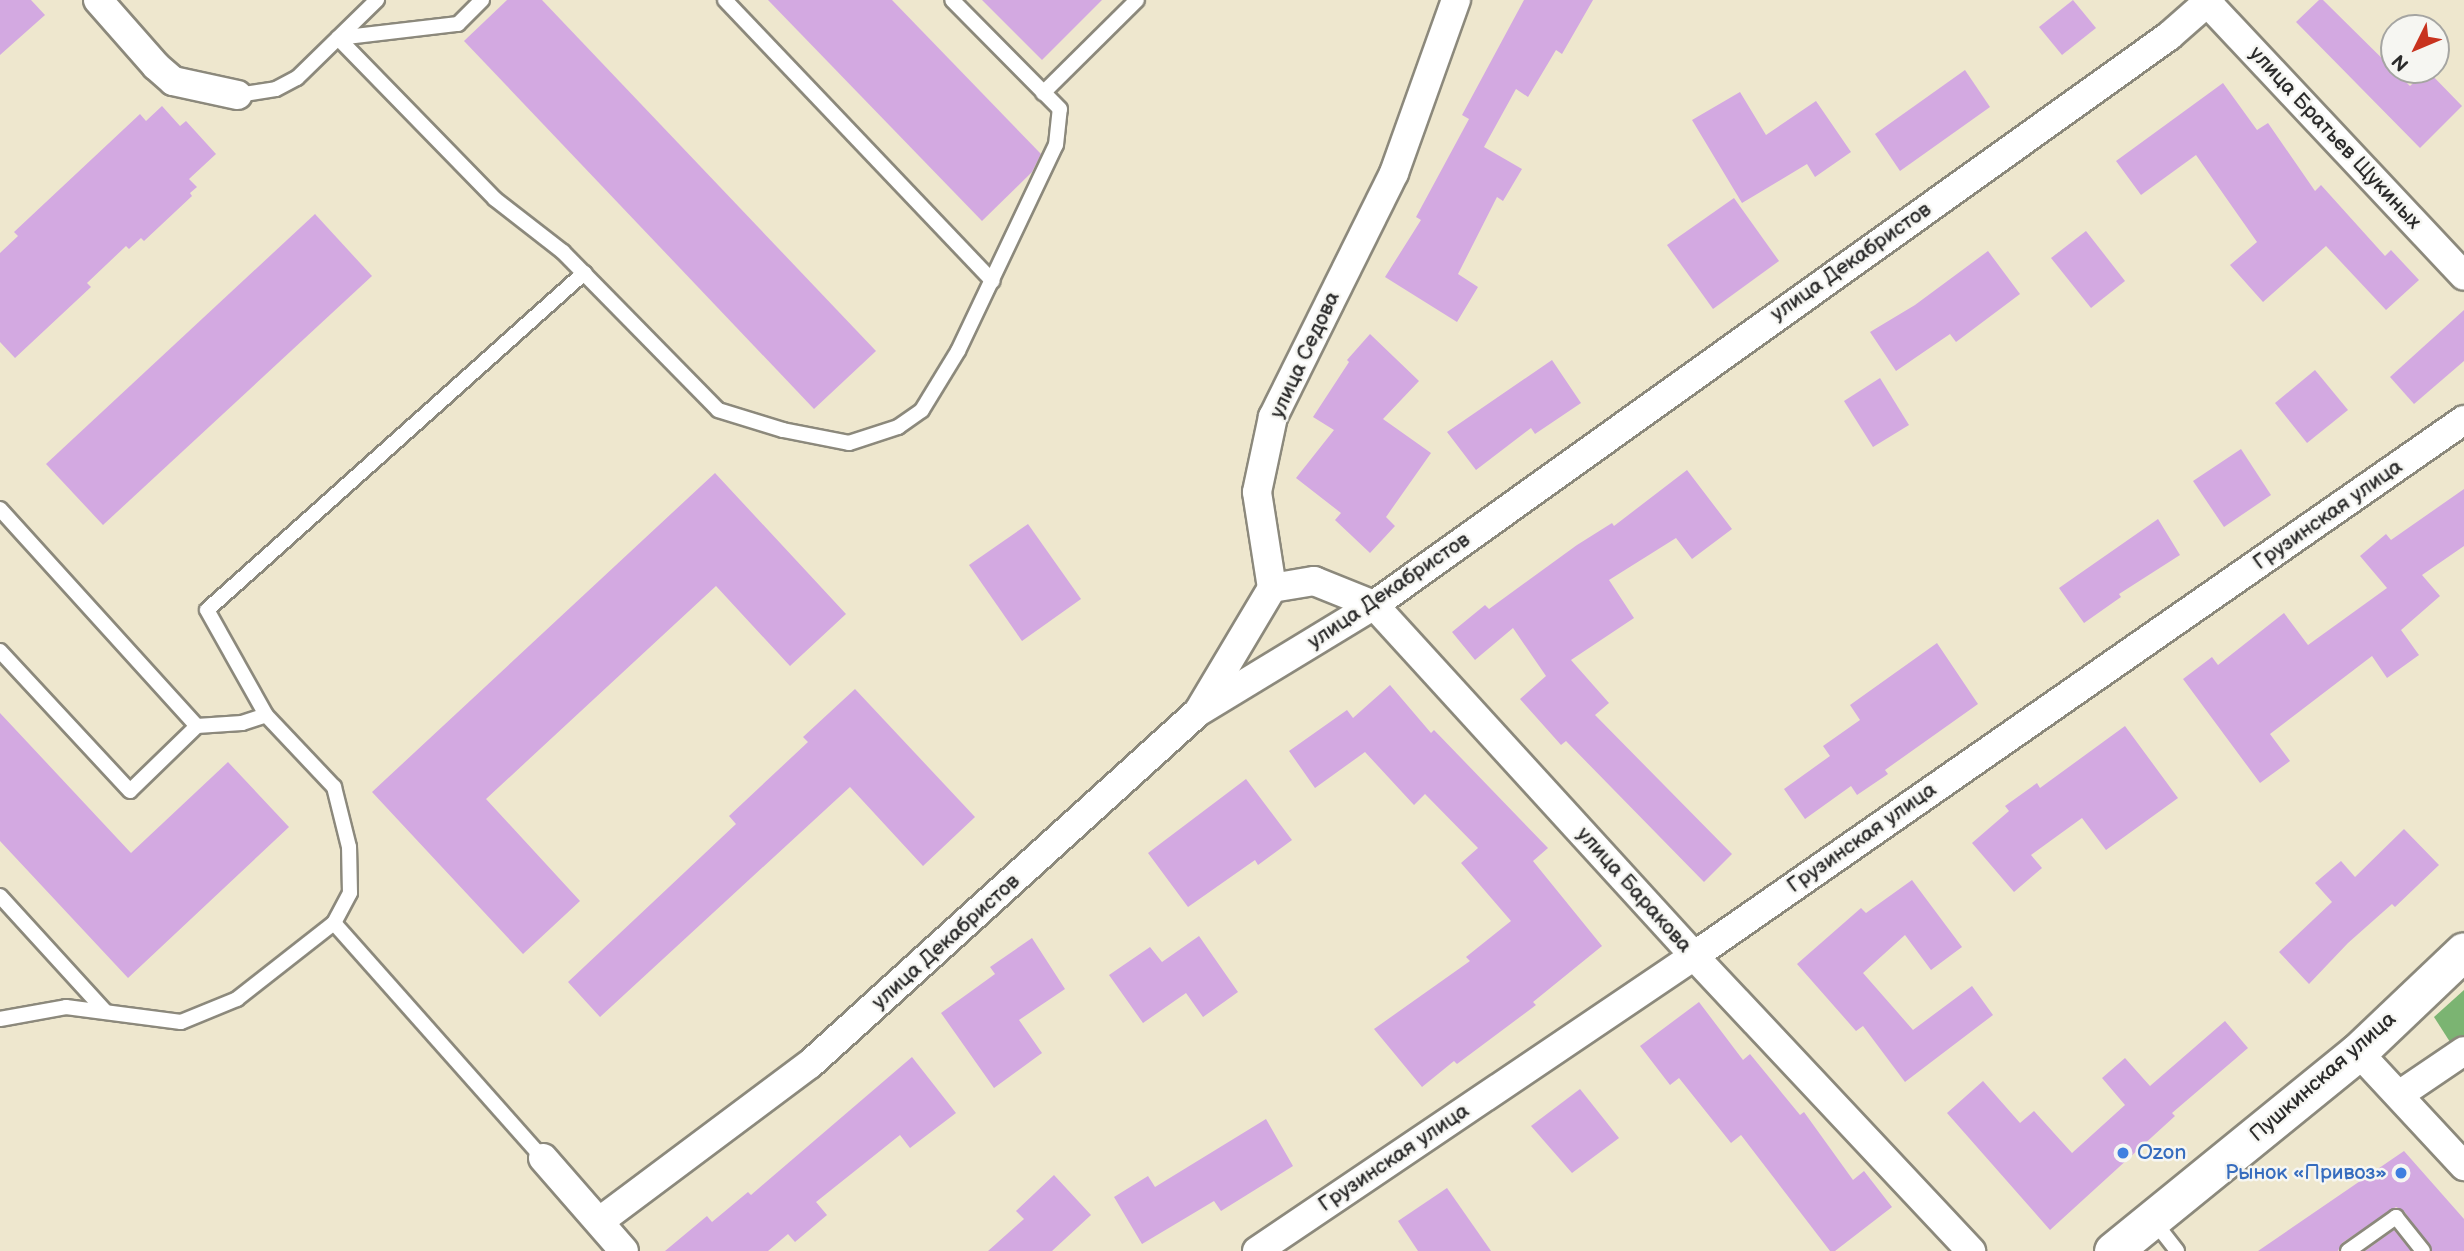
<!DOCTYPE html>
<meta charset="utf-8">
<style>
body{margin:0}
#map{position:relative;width:2464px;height:1251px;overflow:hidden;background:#eee7ce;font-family:"Balsamiq Sans",sans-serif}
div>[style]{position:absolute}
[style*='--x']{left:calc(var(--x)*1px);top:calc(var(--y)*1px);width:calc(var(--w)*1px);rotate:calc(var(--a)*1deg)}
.forest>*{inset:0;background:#7bb472}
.building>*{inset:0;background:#d3a9e1}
.roads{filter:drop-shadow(2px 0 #8c897c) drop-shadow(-2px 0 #8c897c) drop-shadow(0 2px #8c897c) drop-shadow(0 -2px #8c897c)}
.service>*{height:14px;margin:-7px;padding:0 7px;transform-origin:7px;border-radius:7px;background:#fff}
.minor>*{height:28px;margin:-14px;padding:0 14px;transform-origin:14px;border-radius:14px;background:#fff}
.tertiary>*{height:37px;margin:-18.5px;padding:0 18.5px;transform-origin:18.5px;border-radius:18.5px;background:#fff}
.dots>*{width:19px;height:19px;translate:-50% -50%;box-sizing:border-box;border:4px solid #f6f6f2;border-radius:50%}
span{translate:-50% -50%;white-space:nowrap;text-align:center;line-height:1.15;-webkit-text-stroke:5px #f6f6f2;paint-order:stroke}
.street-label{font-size:21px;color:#2b2b2b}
.shop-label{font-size:21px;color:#366cbe}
.left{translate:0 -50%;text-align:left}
.right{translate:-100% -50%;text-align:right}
.north{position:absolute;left:2380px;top:14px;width:70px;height:70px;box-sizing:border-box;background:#f6f6f2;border:2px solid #a5a5a2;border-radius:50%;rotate:227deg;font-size:19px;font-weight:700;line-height:28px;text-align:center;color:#2b2b2b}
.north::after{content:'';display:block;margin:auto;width:24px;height:32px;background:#c8321e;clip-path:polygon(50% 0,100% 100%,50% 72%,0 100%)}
</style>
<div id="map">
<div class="forest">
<div style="clip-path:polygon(2464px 990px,2464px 1053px,2459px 1056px,2434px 1017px)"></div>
</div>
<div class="building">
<div style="clip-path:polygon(0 0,31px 0,45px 15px,0 55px)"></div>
<div style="clip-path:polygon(507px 0,542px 0,876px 351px,814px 409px,464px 41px)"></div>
<div style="clip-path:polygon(768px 0,892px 0,1041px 154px,1032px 172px,982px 221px)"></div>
<div style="clip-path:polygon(982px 0,1102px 0,1042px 60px)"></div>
<div style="clip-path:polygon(1524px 0,1593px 0,1562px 54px,1556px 50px,1528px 97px,1516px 89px,1484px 147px,1522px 169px,1503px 201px,1497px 197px,1458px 274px,1478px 287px,1457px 322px,1385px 277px,1421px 220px,1416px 217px,1469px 119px,1462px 115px)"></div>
<div style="clip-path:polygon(2073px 0,2096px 28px,2062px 55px,2039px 27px)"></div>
<div style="clip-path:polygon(2319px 0,2323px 0,2410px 86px,2427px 70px,2462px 106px,2420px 148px,2296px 22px)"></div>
<div style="clip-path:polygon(1965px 70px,1990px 107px,1900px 171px,1875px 134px)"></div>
<div style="clip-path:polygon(2223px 83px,2257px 130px,2268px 123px,2315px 191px,2321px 185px,2385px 256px,2391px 250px,2419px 280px,2386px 310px,2326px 246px,2263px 302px,2230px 265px,2257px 242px,2196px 155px,2141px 195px,2116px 161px)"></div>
<div style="clip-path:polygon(1740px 92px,1766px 135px,1816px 101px,1851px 152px,1815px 177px,1807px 164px,1742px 203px,1692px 120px)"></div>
<div style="clip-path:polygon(162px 106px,180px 126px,186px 121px,216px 154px,189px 179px,197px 187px,190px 193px,192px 196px,144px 241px,141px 238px,129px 249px,126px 246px,87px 283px,91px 287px,15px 358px,0 342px,0 253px,18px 236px,14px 232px,140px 114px,146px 121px)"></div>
<div style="clip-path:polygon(1734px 198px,1779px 261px,1713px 309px,1667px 245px)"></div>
<div style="clip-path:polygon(315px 214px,372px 276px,103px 525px,46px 464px)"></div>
<div style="clip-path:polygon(2086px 231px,2125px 281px,2091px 308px,2051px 258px)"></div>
<div style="clip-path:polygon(1988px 251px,2020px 294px,1956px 342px,1950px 334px,1896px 371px,1870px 332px,1915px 305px)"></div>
<div style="clip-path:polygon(2464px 310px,2464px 361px,2414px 404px,2390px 377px)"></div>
<div style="clip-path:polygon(1370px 334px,1419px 381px,1383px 419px,1431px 453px,1386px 517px,1395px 526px,1370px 553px,1335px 520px,1341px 513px,1296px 478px,1334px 430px,1313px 417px,1349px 362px,1347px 360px)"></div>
<div style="clip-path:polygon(1552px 360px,1581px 403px,1535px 434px,1531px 428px,1476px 470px,1447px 432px)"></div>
<div style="clip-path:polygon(2315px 370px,2348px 410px,2307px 443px,2275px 403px)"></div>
<div style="clip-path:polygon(1880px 378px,1909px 425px,1873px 447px,1844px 401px)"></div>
<div style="clip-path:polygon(2241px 449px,2271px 495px,2224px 527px,2193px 481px)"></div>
<div style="clip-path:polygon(1687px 470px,1732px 529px,1692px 559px,1676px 538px,1609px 580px,1634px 618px,1571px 660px,1609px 703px,1595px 715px,1732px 854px,1704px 882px,1566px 741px,1561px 745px,1520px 699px,1546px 676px,1513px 628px,1475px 660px,1452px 632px,1485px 605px,1489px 609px,1577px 545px,1612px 523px,1614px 526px)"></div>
<div style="clip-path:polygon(715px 473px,846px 614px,790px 666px,716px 586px,486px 799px,580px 901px,523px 954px,372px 792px)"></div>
<div style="clip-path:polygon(2464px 489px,2464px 546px,2422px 575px,2440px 596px,2401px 630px,2419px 655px,2387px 678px,2372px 656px,2270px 734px,2290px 761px,2260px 783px,2183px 679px,2212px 657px,2218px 665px,2284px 613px,2308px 645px,2387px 588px,2360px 556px,2386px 534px,2391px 540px)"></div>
<div style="clip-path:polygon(2158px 519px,2180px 555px,2119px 594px,2121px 597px,2084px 623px,2059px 588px)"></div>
<div style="clip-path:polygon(1028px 524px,1081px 599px,1022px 641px,969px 565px)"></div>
<div style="clip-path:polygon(1937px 643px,1978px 704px,1885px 770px,1888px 774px,1857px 795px,1851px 786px,1805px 819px,1784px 789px,1830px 756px,1823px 746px,1860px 720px,1850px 705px)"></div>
<div style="clip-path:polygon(1390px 685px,1431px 733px,1434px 730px,1548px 848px,1533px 861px,1602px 946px,1533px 1002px,1536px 1005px,1457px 1064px,1454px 1061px,1422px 1087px,1374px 1029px,1470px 961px,1466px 957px,1511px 921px,1461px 863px,1478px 848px,1425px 794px,1414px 805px,1365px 752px,1315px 788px,1289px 751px,1347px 710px,1353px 718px)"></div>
<div style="clip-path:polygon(855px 689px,975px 817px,923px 866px,850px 787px,600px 1017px,568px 982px,736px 824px,729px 816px,808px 742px,803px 737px)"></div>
<div style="clip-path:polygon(0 713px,131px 853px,228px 762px,289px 827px,128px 978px,0 841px)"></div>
<div style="clip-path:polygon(2125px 726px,2178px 798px,2106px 850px,2082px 818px,2031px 855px,2042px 868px,2014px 892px,1972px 843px,2009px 811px,2005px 806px,2037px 783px,2040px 788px)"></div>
<div style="clip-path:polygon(1246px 779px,1292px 840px,1258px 865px,1255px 860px,1188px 907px,1148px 853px)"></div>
<div style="clip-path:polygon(2404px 829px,2439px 865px,2395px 907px,2392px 904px,2348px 943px,2309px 984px,2279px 952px,2332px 902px,2315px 883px,2341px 861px,2355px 877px)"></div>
<div style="clip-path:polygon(1912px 880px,1962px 947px,1931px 970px,1905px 935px,1863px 973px,1913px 1030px,1972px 986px,1993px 1015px,1905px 1082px,1863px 1026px,1856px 1031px,1797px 964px,1861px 908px,1866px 913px)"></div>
<div style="clip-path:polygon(1199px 936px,1238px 992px,1203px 1017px,1186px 993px,1143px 1023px,1109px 975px,1150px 947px,1162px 962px)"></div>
<div style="clip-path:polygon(1032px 938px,1065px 989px,1019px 1020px,1042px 1053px,994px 1088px,941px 1013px,995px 974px,990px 967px)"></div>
<div style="clip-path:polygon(1699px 1002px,1743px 1060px,1750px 1054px,1800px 1115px,1804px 1112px,1853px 1180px,1864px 1171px,1892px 1207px,1835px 1251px,1830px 1251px,1741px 1135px,1731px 1143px,1679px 1078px,1670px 1085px,1640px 1046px)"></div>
<div style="clip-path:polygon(2225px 1021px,2248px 1048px,2172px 1113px,2175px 1116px,2050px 1230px,1947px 1113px,1983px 1081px,2020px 1123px,2034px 1111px,2072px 1153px,2125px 1105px,2102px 1078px,2125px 1058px,2150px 1086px)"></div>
<div style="clip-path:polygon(912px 1057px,956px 1113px,910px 1148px,900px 1135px,816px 1202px,827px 1215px,795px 1242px,788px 1234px,768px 1251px,665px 1251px,707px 1216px,712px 1222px,748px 1192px,751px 1195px)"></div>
<div style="clip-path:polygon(1580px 1089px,1619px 1138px,1572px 1173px,1531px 1126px)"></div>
<div style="clip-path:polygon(1266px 1119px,1293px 1166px,1221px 1211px,1214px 1201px,1142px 1244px,1114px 1197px,1148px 1176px,1155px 1187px)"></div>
<div style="clip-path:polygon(2404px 1151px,2464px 1219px,2464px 1251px,2432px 1251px,2404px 1211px,2396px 1207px,2342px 1243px,2338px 1251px,2258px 1251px)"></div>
<div style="clip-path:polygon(1054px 1175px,1091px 1215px,1052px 1251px,988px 1251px,1024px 1219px,1016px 1211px)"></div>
<div style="clip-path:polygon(1447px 1188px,1491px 1251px,1418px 1251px,1398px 1221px)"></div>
<div style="clip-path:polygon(2394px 1230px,2411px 1251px,2365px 1251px)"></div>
</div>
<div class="roads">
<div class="service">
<div style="--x:725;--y:0;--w:388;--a:46.4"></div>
<div style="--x:338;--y:38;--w:225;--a:45.7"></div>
<div style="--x:495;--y:199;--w:86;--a:37.9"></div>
<div style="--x:563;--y:252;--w:221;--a:45.5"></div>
<div style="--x:718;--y:410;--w:68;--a:17.1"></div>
<div style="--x:783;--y:430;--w:67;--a:11.1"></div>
<div style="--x:849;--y:443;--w:52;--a:-18.1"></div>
<div style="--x:898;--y:427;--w:29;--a:-35"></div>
<div style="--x:922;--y:410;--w:69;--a:-58.6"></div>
<div style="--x:958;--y:351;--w:228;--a:-64.6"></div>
<div style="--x:1056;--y:145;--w:36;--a:-84"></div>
<div style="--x:1060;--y:109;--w:153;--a:-134.7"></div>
<div style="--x:338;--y:38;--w:121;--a:-6.7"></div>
<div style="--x:458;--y:24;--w:34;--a:-45"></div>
<div style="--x:1043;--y:93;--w:132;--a:-44.7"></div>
<div style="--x:238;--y:95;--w:38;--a:-9"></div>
<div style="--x:276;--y:89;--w:24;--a:-28"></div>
<div style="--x:297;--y:78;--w:112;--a:-44.3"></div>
<div style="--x:0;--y:509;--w:293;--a:47.8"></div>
<div style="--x:197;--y:726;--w:93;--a:135.9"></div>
<div style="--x:130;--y:791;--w:191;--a:-132.9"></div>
<div style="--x:197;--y:726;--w:45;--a:-3.8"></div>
<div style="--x:242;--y:723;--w:25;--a:-18"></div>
<div style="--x:0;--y:896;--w:157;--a:47.6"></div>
<div style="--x:334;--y:923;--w:34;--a:-62"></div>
<div style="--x:350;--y:893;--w:46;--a:-91.2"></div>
<div style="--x:349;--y:847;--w:62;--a:-104"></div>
<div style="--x:334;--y:787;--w:99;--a:-133.4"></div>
<div style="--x:266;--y:715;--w:120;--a:-119.3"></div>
<div style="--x:207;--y:610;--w:506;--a:-41.79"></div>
<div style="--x:0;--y:1019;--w:67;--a:-10.3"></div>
<div style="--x:66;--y:1007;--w:116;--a:7.4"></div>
<div style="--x:181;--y:1022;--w:61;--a:-22.3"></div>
<div style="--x:237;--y:999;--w:123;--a:-38.1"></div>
<div style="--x:334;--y:923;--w:314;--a:48.4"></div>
<div style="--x:2153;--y:1220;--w:39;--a:52"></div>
<div style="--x:2348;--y:1251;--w:59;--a:-35.3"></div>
<div style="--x:2396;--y:1217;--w:43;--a:51.5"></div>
</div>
<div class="minor">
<div style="--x:98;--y:0;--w:88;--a:48.7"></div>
<div style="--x:156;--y:66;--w:23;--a:41"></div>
<div style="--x:173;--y:81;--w:66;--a:12.2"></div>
<div style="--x:2205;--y:0;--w:378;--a:46.8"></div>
<div style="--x:1272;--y:588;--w:43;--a:-9.5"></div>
<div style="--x:1314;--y:581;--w:65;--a:21.8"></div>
<div style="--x:1374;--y:605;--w:475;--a:47.6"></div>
<div style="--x:1694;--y:956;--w:405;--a:46.8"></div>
<div style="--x:1200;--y:709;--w:141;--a:-59.2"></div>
<div style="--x:1272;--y:588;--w:97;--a:-98.9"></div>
<div style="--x:1257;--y:492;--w:77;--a:-78"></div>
<div style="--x:1273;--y:417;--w:272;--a:-63.6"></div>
<div style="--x:1394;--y:173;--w:184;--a:-70.3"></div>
<div style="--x:2358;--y:1052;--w:156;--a:47.1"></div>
<div style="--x:2399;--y:1095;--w:78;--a:-34.1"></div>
<div style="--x:543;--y:1158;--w:123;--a:48.9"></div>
<div style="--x:600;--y:1221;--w:262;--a:-36.8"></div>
<div style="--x:810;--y:1064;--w:524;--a:-42.21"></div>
<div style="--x:1198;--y:712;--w:206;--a:-31.3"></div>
<div style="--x:1374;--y:605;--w:978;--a:-35.59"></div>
<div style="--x:2169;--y:36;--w:55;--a:-41.3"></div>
<div style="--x:1257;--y:1251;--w:527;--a:-34.02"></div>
<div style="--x:1694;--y:956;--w:938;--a:-34.84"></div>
</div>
<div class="tertiary">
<div style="--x:2113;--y:1251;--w:316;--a:-39.1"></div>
<div style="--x:2358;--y:1052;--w:146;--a:-43.6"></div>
</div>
</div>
<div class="dots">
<div style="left:2123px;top:1153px;background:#3f7fe0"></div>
<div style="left:2401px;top:1173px;background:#3f7fe0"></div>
</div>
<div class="street-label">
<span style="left:2335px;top:138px;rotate:47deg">улица Братьев Щукиных</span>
<span style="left:1851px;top:262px;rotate:-35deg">улица Декабристов</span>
<span style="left:1305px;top:355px;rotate:-65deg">улица Седова</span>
<span style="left:2328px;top:515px;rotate:-35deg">Грузинская улица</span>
<span style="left:1389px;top:591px;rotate:-34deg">улица Декабристов</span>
<span style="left:1862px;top:838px;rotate:-35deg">Грузинская улица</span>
<span style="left:1634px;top:890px;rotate:48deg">улица Баракова</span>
<span style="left:946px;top:942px;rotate:-42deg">улица Декабристов</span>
<span style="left:2323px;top:1077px;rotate:-41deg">Пушкинская улица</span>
<span style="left:1394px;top:1158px;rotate:-34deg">Грузинская улица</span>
</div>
<div class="shop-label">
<span class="left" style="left:2137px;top:1153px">Ozon</span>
<span class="right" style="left:2387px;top:1173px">Рынок «Привоз»</span>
</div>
<div class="north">N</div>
</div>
